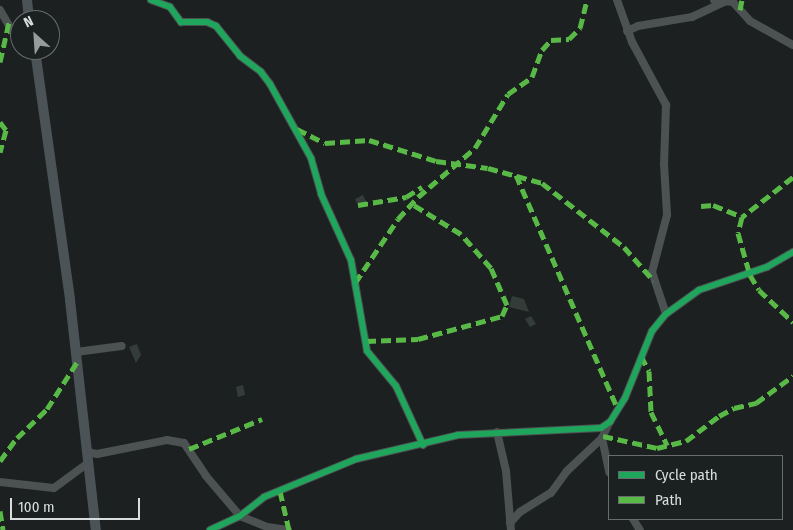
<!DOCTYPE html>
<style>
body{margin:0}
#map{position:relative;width:793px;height:530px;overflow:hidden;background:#1c2020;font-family:"Fira Sans Condensed",sans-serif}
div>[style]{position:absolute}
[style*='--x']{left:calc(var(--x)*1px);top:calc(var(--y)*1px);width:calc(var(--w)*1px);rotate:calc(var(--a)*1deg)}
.building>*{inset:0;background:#343c39}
.street>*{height:8px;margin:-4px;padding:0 4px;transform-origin:4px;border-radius:4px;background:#4c5152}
.secondary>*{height:10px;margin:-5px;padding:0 5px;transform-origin:5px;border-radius:5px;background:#4c5356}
.quiet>*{height:5px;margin-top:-2.5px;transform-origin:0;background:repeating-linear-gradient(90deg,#58b947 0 10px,transparent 0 15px)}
.cycleway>*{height:6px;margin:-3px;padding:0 3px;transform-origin:3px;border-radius:3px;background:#20a55d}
span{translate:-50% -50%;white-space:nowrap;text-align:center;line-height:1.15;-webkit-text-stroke:4px #1b2121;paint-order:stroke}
.legend{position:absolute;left:608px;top:455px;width:175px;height:65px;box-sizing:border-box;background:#1b2121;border:1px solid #676c6c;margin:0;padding:6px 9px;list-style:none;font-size:15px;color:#d9dddd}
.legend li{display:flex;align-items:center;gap:10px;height:25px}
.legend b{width:25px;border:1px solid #676c6c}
.north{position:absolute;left:10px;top:10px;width:50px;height:50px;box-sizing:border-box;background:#1b2121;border:1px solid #676c6c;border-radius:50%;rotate:334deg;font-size:14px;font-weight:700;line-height:20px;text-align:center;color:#d9dddd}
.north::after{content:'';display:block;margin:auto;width:18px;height:22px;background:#979b9b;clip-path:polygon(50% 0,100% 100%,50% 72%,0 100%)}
.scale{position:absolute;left:10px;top:498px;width:130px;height:22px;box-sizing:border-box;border:2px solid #d9dddd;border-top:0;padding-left:6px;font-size:15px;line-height:18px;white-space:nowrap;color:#d9dddd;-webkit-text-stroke:4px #1b2121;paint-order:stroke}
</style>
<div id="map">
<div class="building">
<div style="clip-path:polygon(363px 195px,366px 202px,358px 206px,355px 199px)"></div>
<div style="clip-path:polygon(512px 296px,524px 299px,529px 312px,509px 307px)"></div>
<div style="clip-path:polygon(531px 316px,536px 324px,530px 327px,525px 319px)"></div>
<div style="clip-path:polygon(137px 344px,141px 355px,136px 363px,129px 347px)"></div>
<div style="clip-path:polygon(243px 385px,245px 395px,238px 397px,236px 387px)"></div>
</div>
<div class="street">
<div style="--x:151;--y:0;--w:20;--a:20"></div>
<div style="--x:170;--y:7;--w:19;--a:54"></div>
<div style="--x:181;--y:22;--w:26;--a:0"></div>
<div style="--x:207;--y:22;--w:10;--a:24"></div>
<div style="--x:216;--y:26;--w:38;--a:51"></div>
<div style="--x:240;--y:56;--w:26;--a:37"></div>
<div style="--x:261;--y:72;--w:15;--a:53"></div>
<div style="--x:270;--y:84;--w:85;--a:61"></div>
<div style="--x:311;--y:158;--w:37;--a:74"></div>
<div style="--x:321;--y:194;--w:72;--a:65.6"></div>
<div style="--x:351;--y:260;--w:92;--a:80"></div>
<div style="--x:367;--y:351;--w:45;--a:50.4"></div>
<div style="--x:396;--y:386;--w:65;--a:65.4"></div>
<div style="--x:617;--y:0;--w:45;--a:70.3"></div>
<div style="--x:632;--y:42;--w:72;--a:61.6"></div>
<div style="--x:666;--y:105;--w:59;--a:91.9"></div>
<div style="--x:664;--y:164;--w:51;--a:86.6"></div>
<div style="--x:667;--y:215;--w:59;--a:104.7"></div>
<div style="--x:652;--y:272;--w:44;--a:71.6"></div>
<div style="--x:714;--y:0;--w:19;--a:6"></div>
<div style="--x:733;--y:2;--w:25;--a:48"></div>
<div style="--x:750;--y:21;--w:49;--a:29.2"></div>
<div style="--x:0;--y:10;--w:39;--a:60"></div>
<div style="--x:627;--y:31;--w:12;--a:-24"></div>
<div style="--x:638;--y:26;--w:55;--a:-9.5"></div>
<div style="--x:692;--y:17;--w:38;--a:-25"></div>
<div style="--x:25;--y:50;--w:11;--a:5"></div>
<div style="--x:76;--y:352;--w:46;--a:-7.4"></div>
<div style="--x:609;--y:423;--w:17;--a:115"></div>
<div style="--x:602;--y:438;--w:35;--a:78"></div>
<div style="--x:497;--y:432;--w:40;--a:77"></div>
<div style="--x:506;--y:471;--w:59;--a:85.2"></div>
<div style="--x:87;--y:452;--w:10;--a:11"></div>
<div style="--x:97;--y:454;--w:71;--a:-11.3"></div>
<div style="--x:167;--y:440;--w:17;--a:10"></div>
<div style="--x:184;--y:443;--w:40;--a:56"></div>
<div style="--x:206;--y:476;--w:52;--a:49.6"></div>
<div style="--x:240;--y:516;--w:29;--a:22"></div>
<div style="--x:267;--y:527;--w:21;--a:8"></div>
<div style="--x:0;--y:482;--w:54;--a:6.3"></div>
<div style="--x:54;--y:488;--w:42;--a:-36.3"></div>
<div style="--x:633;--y:519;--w:13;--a:58"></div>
<div style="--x:510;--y:523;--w:15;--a:-48"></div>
<div style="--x:520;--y:512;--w:36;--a:-32"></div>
<div style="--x:551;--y:493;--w:27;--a:-54"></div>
<div style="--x:567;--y:471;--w:48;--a:-43.3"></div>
<div style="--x:210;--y:530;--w:33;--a:-25"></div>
<div style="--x:240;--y:516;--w:31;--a:-38"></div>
<div style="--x:264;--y:497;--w:100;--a:-22.4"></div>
<div style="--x:356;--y:459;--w:105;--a:-13.2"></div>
<div style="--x:458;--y:435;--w:143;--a:-2.8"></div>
<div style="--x:601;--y:428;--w:11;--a:-34"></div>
<div style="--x:610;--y:422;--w:28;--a:-58"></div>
<div style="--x:625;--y:398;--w:72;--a:-68.1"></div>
<div style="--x:652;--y:331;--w:22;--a:-51"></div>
<div style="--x:666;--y:314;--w:41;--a:-36"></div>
<div style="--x:699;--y:290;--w:72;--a:-18.7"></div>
<div style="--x:767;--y:267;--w:30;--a:-30"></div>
</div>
<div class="secondary">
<div style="--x:27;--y:0;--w:20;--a:84"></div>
<div style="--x:35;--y:50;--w:252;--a:82"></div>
<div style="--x:70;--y:300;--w:231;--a:83.6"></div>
</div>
<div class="quiet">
<div style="--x:740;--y:10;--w:10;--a:-79"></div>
<div style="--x:0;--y:62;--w:41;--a:-77.3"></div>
<div style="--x:0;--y:122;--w:10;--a:53"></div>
<div style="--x:6;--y:130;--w:23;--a:105"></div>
<div style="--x:297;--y:129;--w:31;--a:27"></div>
<div style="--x:325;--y:143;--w:44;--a:-3.9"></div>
<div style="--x:369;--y:140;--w:70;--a:17.4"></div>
<div style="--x:436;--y:161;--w:52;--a:7.7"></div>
<div style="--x:488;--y:168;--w:56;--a:15.5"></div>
<div style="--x:542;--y:183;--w:104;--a:38"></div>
<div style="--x:624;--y:247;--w:45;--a:48.6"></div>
<div style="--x:516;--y:175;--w:256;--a:66.5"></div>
<div style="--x:793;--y:177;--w:65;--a:141.9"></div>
<div style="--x:742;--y:217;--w:16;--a:104"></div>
<div style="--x:738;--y:233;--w:44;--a:74.1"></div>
<div style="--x:750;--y:275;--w:17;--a:59"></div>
<div style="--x:759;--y:290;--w:47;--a:43.3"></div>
<div style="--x:358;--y:205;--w:49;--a:-9.5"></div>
<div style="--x:406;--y:197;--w:19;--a:-32"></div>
<div style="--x:701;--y:206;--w:12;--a:-5"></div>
<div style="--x:713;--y:205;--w:31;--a:22"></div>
<div style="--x:355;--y:283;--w:77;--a:-56.1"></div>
<div style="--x:398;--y:219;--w:30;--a:-48"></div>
<div style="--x:418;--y:197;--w:75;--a:-40.7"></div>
<div style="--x:475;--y:148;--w:63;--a:-58.6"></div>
<div style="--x:508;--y:94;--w:29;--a:-35"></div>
<div style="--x:532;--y:77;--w:29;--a:-70"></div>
<div style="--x:542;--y:50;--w:13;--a:-48"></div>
<div style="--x:551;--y:40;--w:18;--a:-3"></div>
<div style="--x:569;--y:39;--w:16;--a:-45"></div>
<div style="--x:580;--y:28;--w:29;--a:-76"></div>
<div style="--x:366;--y:341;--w:52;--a:-2.2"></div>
<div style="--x:418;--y:339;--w:87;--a:-15.3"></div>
<div style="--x:502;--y:316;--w:12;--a:-66"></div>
<div style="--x:507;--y:305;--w:40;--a:-113.4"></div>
<div style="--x:491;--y:268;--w:45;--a:-131.4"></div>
<div style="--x:461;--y:234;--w:57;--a:-148.5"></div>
<div style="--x:641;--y:356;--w:17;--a:62"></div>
<div style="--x:649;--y:371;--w:41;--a:87.2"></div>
<div style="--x:651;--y:412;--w:37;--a:64"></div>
<div style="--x:603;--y:436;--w:55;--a:12.5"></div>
<div style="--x:657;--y:448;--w:30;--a:-14"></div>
<div style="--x:686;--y:441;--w:41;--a:-37.1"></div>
<div style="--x:719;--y:416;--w:17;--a:-28"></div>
<div style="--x:734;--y:408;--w:23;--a:-13"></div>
<div style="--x:756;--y:403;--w:46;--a:-36.1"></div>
<div style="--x:189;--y:449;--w:79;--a:-22.3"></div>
<div style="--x:0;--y:461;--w:29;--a:-54"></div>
<div style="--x:17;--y:438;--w:42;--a:-44"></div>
<div style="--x:47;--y:409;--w:56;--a:-57.4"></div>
<div style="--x:280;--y:491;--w:40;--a:77"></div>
<div style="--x:0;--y:511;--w:19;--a:81"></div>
</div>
<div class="cycleway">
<div style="--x:151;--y:0;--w:20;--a:20"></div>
<div style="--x:170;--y:7;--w:19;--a:54"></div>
<div style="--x:181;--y:22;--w:26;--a:0"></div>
<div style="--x:207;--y:22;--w:10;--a:24"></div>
<div style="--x:216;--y:26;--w:38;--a:51"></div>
<div style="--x:240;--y:56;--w:26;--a:37"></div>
<div style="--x:261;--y:72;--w:15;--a:53"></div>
<div style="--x:270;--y:84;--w:85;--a:61"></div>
<div style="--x:311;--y:158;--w:37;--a:74"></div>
<div style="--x:321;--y:194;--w:72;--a:65.6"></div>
<div style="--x:351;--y:260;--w:92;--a:80"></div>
<div style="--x:367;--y:351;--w:45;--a:50.4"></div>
<div style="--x:396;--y:386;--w:65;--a:65.4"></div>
<div style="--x:210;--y:530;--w:33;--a:-25"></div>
<div style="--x:240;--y:516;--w:31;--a:-38"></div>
<div style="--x:264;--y:497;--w:100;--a:-22.4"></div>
<div style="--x:356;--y:459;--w:105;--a:-13.2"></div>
<div style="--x:458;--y:435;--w:143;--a:-2.8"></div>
<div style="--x:601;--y:428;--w:11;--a:-34"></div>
<div style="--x:610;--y:422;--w:28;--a:-58"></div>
<div style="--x:625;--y:398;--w:72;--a:-68.1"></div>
<div style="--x:652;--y:331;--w:22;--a:-51"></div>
<div style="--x:666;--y:314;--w:41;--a:-36"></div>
<div style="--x:699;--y:290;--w:72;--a:-18.7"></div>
<div style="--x:767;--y:267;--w:30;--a:-30"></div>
</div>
<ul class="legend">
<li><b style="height:6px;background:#20a55d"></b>Cycle path</li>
<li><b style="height:6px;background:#58b947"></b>Path</li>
</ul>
<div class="north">N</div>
<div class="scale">100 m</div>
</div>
